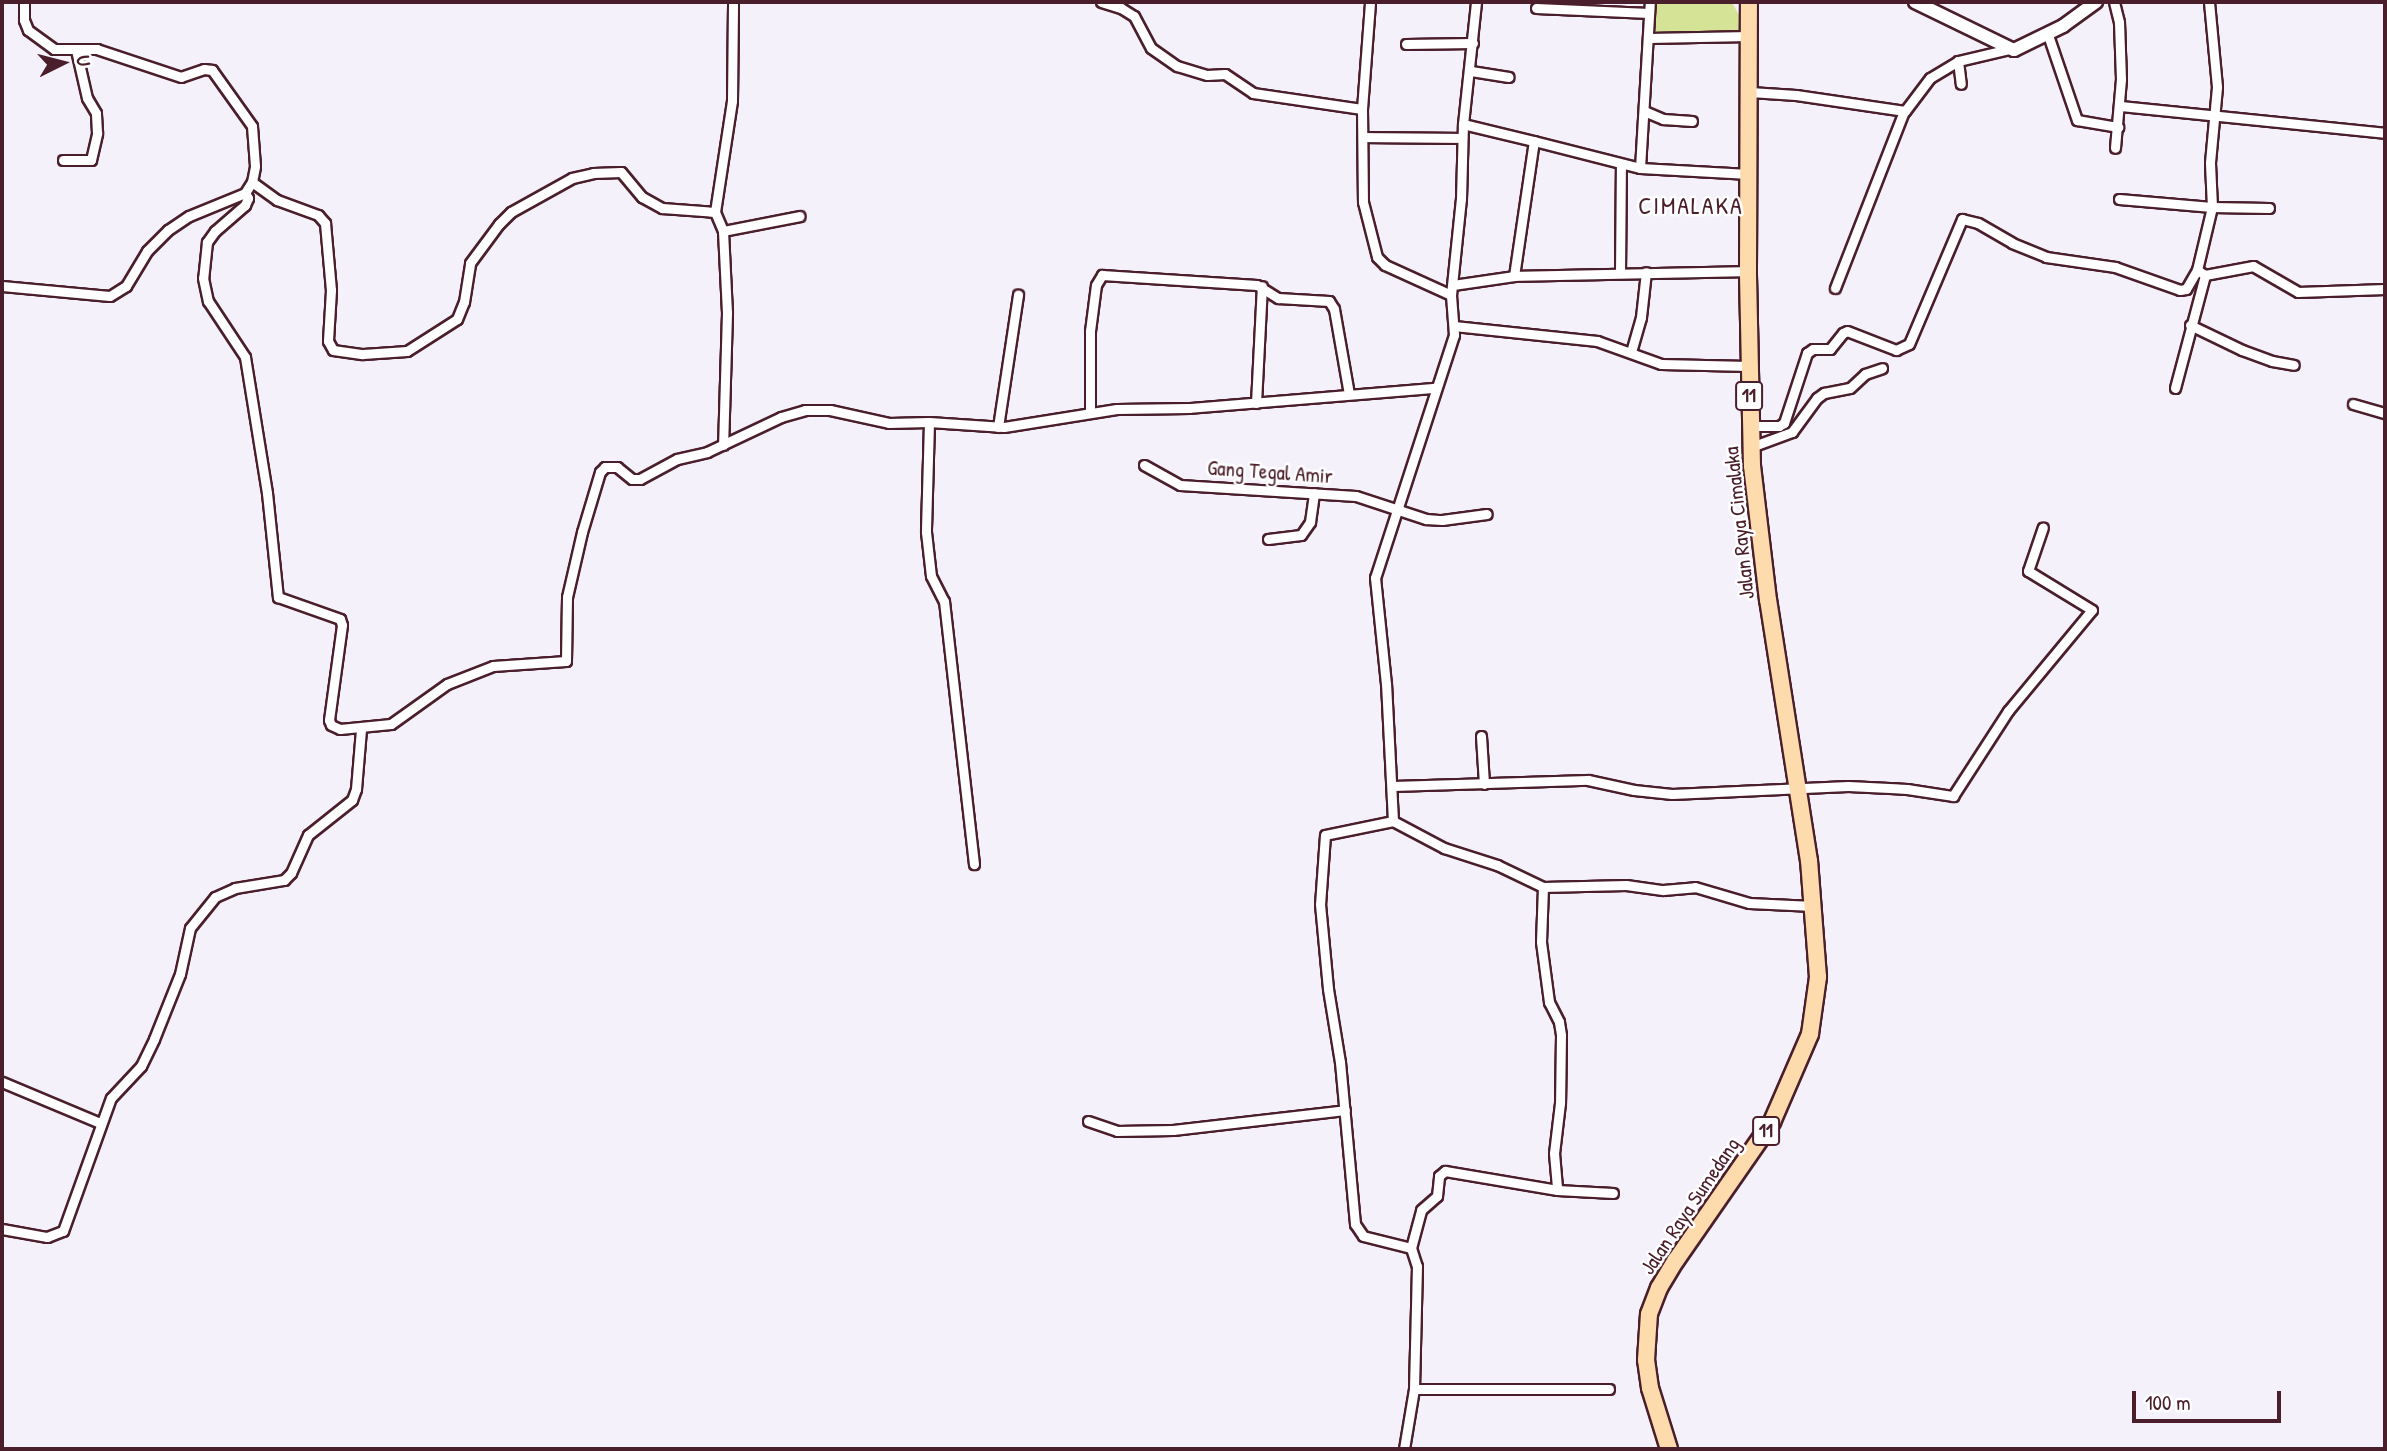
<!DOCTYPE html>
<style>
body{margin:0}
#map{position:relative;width:2387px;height:1451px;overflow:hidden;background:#f5f1fb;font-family:"Patrick Hand",sans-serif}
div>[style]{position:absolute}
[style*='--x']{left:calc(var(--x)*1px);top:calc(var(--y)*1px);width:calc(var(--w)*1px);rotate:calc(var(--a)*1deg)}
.green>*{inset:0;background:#d4e396}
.roads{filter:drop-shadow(2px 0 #4a1f2b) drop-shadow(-2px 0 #4a1f2b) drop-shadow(0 2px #4a1f2b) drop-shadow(0 -2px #4a1f2b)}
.street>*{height:9px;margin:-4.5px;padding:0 4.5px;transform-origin:4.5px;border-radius:4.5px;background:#fff}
.secondary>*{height:12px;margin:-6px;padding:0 6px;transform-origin:6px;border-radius:6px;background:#fff}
.highway>*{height:16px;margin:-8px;padding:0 8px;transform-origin:8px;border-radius:8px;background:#fedbac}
span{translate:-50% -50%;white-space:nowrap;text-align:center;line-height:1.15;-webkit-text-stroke:5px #fff;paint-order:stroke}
.shield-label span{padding:2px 5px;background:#fff;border:2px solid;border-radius:5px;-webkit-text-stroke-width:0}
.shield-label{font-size:19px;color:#4a1f2b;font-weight:700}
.street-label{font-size:21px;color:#4a1f2b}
.quarter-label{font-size:24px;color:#4a1f2b;letter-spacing:2px}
.frame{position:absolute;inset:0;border:4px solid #4a1f2b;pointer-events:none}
.north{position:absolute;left:28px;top:28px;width:70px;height:70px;-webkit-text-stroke:5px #fff;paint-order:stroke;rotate:84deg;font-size:19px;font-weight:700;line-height:28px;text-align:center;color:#4a1f2b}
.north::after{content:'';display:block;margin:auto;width:24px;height:32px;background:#4a1f2b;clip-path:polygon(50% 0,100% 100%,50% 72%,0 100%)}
.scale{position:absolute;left:2132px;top:1391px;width:149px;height:32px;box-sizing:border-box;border:4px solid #4a1f2b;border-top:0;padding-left:9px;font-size:21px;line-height:24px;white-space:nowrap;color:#4a1f2b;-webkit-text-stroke:5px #fff;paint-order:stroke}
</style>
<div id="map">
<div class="green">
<div style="clip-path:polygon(1649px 2px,1732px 2px,1750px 36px,1648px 38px)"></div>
</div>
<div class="roads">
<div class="street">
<div style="--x:1101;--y:2;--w:21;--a:17"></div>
<div style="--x:1121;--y:8;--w:15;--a:32"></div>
<div style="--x:1134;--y:16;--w:36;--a:62"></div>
<div style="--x:1151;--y:48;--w:32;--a:35"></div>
<div style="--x:1177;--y:66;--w:31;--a:17"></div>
<div style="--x:1207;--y:75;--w:18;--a:-3"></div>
<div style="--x:1225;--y:74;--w:34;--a:34"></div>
<div style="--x:1253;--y:93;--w:110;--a:8.4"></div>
<div style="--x:1362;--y:109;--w:93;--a:89.4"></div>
<div style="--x:1363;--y:202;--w:57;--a:75.7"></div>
<div style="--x:1377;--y:257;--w:11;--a:45"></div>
<div style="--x:1385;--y:265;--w:72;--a:24.4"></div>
<div style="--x:2114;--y:2;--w:21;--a:76"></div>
<div style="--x:2119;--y:22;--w:57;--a:88"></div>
<div style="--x:2121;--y:79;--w:69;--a:95"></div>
<div style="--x:2209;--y:2;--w:85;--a:84.6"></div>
<div style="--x:2217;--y:87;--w:76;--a:95.3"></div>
<div style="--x:2210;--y:163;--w:44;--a:87.4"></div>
<div style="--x:2212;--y:207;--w:57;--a:1"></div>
<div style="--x:1536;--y:8;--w:113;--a:2.5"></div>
<div style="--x:2048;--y:35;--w:90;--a:71.2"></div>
<div style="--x:2077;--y:120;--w:42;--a:9.7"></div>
<div style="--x:1648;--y:38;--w:102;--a:-1.1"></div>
<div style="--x:1406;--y:44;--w:67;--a:-0.9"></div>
<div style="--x:1958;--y:61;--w:52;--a:-13.2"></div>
<div style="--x:1471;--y:71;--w:38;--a:9"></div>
<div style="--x:1750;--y:92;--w:46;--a:3.7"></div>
<div style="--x:1796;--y:95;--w:110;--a:8.4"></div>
<div style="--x:1905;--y:111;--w:41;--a:-52.9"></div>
<div style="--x:1930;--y:78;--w:33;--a:-31"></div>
<div style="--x:1958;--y:61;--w:23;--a:83"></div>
<div style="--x:2120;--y:106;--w:266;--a:5.8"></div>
<div style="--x:1362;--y:109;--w:107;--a:-85.7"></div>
<div style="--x:1644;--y:111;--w:21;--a:23"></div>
<div style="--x:1663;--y:119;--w:29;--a:4"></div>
<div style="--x:1463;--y:124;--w:73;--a:13.5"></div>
<div style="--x:1363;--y:137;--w:99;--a:0.6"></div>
<div style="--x:63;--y:160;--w:28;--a:0"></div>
<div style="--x:91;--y:160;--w:28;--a:-77"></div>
<div style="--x:97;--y:133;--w:20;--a:-93"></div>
<div style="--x:96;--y:113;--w:17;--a:-121"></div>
<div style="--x:87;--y:98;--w:49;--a:-102.9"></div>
<div style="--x:1640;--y:168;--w:166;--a:-86.6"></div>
<div style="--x:252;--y:182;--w:31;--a:36"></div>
<div style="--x:277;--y:200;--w:44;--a:20.1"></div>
<div style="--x:318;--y:215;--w:11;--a:49"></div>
<div style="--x:325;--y:223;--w:67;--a:84.9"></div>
<div style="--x:331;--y:290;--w:51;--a:93.4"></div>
<div style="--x:328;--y:341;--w:10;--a:61"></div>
<div style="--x:333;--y:350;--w:30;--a:8"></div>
<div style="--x:363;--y:354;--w:44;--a:-3.9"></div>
<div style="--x:407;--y:351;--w:59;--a:-32.6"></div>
<div style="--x:457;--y:319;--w:18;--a:-68"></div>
<div style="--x:464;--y:302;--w:39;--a:-81"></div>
<div style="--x:470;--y:263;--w:49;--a:-53.4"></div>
<div style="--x:499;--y:224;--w:17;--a:-45"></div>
<div style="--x:511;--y:212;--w:70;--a:-29.1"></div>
<div style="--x:572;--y:178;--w:22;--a:-13"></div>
<div style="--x:593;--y:173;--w:28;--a:-2"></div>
<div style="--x:621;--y:172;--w:33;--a:50"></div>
<div style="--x:642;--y:197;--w:23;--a:29"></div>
<div style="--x:662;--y:208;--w:53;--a:4.3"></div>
<div style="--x:715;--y:212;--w:112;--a:-81.3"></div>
<div style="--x:732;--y:101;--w:99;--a:-89.4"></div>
<div style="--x:245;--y:193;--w:6;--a:59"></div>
<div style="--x:248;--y:198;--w:8;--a:113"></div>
<div style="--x:245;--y:205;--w:40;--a:139"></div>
<div style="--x:215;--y:231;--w:14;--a:126"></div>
<div style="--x:207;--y:242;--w:36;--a:96"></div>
<div style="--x:203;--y:278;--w:24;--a:78"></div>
<div style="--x:208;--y:301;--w:67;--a:56.5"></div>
<div style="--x:245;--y:357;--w:138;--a:80.8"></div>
<div style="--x:267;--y:493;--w:105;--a:84"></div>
<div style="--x:278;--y:597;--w:66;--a:19.5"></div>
<div style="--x:340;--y:619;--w:6;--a:72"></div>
<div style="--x:342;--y:625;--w:96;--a:97.8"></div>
<div style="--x:329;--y:720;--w:5;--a:68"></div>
<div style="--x:331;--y:725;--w:10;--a:24"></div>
<div style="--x:340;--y:729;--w:51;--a:-5.6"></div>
<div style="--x:391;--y:724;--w:69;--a:-35.5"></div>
<div style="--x:447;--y:684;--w:49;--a:-21.4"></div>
<div style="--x:493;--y:666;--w:73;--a:-3.9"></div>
<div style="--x:566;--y:661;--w:64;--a:-89.1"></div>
<div style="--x:567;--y:597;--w:67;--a:-77"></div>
<div style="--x:582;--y:532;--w:63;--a:-73.3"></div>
<div style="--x:600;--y:472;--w:7;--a:-45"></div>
<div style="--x:605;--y:467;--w:12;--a:0"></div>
<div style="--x:617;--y:467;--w:19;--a:39"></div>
<div style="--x:632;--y:479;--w:8;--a:0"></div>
<div style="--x:640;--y:479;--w:42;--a:-28.4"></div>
<div style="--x:677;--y:459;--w:31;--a:-13"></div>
<div style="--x:707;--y:452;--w:82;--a:-25.3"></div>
<div style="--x:781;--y:417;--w:25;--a:-16"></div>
<div style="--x:805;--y:410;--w:25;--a:0"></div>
<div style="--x:830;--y:410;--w:60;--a:12.4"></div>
<div style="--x:889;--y:423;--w:40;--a:-1.4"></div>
<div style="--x:929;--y:422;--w:75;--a:3.8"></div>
<div style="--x:1004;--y:427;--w:114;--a:-9.1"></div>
<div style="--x:1117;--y:409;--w:72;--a:-0.8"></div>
<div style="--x:1189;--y:408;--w:246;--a:-4.7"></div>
<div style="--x:2119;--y:199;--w:93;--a:4.9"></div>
<div style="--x:2212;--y:207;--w:65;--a:103.4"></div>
<div style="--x:2197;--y:270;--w:9;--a:32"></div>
<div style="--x:2205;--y:275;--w:49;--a:-10.6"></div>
<div style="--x:2253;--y:266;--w:52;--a:30"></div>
<div style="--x:2298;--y:292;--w:87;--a:-2"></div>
<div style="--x:715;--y:212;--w:21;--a:67"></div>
<div style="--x:723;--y:231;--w:82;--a:87.2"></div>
<div style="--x:727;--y:313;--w:132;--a:91.7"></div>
<div style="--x:723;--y:231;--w:78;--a:-11"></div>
<div style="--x:1620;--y:273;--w:109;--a:-89.5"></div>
<div style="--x:1514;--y:276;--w:136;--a:-81.6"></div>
<div style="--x:1534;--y:141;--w:109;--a:14.3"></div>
<div style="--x:1640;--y:168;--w:109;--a:3.2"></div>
<div style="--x:1453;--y:285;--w:62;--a:-8.4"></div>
<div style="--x:1514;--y:276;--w:234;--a:-1.2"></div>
<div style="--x:2;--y:286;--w:108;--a:5.3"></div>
<div style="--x:110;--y:296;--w:19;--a:-32"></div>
<div style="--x:126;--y:286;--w:41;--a:-59"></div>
<div style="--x:147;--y:251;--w:30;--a:-45"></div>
<div style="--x:168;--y:230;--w:25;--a:-34"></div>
<div style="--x:189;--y:216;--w:61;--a:-22.3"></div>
<div style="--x:245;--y:193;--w:13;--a:-58"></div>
<div style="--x:252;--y:182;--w:16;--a:-79"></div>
<div style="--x:255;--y:166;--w:40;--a:-94.3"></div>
<div style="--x:252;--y:126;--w:69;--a:-125.5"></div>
<div style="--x:212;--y:70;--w:8;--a:-173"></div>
<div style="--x:204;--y:69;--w:24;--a:161"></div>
<div style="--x:181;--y:77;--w:89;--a:-161.6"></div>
<div style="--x:97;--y:49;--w:43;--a:180"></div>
<div style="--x:54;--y:49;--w:32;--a:-144"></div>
<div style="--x:28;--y:30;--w:11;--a:-112"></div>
<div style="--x:24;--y:20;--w:18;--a:-90"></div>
<div style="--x:1835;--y:288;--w:190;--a:-68.7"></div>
<div style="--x:2190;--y:325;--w:58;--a:25.7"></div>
<div style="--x:2242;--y:350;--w:32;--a:20"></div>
<div style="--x:2272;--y:361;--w:22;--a:10"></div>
<div style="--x:1454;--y:326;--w:144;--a:6"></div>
<div style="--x:1597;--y:341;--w:68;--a:19.8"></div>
<div style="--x:1661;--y:364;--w:88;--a:1.3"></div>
<div style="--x:1631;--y:352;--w:36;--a:-74"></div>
<div style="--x:1641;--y:317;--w:45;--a:-83.7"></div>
<div style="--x:2175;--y:388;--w:117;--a:-75.1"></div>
<div style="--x:1256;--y:403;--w:117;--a:-87.1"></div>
<div style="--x:2353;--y:404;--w:33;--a:16"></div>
<div style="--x:1090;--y:413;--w:82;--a:-90"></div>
<div style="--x:1090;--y:331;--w:46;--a:-82.6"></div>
<div style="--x:1096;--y:285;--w:12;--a:-59"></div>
<div style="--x:1102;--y:275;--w:155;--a:3.7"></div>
<div style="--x:1257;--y:285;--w:25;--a:32"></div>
<div style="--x:1278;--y:298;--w:51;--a:3.4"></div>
<div style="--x:1329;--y:301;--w:9;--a:58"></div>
<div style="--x:1334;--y:309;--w:86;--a:80"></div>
<div style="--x:929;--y:422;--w:110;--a:91.6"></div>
<div style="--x:926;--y:532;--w:44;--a:83.5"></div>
<div style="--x:931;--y:576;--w:28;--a:63"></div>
<div style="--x:944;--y:601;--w:265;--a:83.5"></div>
<div style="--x:1750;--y:426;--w:29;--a:0"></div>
<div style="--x:1779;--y:426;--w:6;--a:-31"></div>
<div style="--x:1784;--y:423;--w:74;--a:-71.8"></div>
<div style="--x:1807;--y:353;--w:7;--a:-34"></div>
<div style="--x:1813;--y:349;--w:17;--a:0"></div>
<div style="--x:1830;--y:349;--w:21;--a:-51"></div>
<div style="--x:1843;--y:333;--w:4;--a:-27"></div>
<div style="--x:1847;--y:331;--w:53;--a:21.2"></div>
<div style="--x:1896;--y:350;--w:14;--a:-25"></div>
<div style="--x:1909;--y:344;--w:136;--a:-67"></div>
<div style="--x:1962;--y:219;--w:16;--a:14"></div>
<div style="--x:1978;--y:223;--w:39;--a:30"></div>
<div style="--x:2012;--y:243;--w:37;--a:22"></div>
<div style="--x:2046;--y:257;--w:70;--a:8.2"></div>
<div style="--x:2115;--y:267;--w:69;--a:19.5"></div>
<div style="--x:2180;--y:290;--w:6;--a:-9"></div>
<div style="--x:2186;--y:289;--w:22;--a:-60"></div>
<div style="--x:998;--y:427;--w:134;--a:-81.4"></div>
<div style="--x:1751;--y:447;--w:44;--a:-20.1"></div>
<div style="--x:1792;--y:432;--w:42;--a:-53.7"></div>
<div style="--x:1817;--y:398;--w:9;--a:-36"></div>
<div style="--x:1824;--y:393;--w:26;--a:-11"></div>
<div style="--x:1850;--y:388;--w:21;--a:-43"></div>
<div style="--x:1865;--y:374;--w:18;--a:-19"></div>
<div style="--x:1144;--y:465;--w:41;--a:29.1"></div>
<div style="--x:1180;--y:485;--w:176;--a:3.6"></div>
<div style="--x:1356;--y:496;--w:74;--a:18.2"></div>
<div style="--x:1426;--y:519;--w:16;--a:4"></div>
<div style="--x:1442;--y:520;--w:45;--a:-7.6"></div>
<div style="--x:1268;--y:539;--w:33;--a:-7"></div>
<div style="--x:1301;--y:535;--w:16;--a:-55"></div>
<div style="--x:1310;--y:522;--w:29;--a:-82"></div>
<div style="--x:1481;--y:736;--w:48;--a:86.4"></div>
<div style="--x:1393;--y:786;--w:195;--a:-1.8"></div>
<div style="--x:1588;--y:780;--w:47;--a:12.3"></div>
<div style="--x:1634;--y:790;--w:38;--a:6"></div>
<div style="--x:1672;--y:794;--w:176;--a:-2.6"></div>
<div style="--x:1848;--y:786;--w:59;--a:2.9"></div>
<div style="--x:1907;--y:789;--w:47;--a:8.7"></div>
<div style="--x:1953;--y:796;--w:101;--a:-57.1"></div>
<div style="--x:2008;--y:711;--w:131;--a:-50.3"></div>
<div style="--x:2092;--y:610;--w:75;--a:-148.6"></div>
<div style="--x:2028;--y:571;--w:46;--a:-71.2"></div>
<div style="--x:1393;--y:821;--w:137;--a:-92.9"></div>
<div style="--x:1386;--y:684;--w:107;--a:-95.9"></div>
<div style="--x:1375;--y:578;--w:256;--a:-72"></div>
<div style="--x:1454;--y:335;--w:40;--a:-94.3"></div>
<div style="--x:1451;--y:295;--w:97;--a:-84.1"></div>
<div style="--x:1461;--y:199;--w:75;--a:-88.5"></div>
<div style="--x:1463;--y:124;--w:123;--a:-83.9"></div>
<div style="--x:1393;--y:821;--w:69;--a:168.4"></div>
<div style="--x:1325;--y:835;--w:69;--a:94.1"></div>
<div style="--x:1320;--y:904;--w:85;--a:84.6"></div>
<div style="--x:1328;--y:989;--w:74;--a:80.7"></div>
<div style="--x:1340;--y:1062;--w:163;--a:84.7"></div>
<div style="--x:1355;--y:1224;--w:14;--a:56"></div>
<div style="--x:1363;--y:1236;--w:49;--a:14"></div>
<div style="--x:1411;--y:1248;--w:19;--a:72"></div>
<div style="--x:1417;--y:1266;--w:123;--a:91.4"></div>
<div style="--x:1414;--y:1389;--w:61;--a:99.5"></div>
<div style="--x:1393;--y:821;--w:58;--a:27.9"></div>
<div style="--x:1444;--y:848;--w:56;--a:17.8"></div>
<div style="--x:1497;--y:865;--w:51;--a:25.6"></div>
<div style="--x:1543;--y:887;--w:83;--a:-1.4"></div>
<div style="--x:1626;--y:885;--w:37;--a:8"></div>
<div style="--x:1663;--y:890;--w:32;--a:-5"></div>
<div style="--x:1695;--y:887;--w:56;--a:16.5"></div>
<div style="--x:1749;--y:903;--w:64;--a:2.7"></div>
<div style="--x:1543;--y:887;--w:55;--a:92.1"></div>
<div style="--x:1541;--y:942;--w:61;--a:82.4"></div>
<div style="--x:1549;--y:1002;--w:22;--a:63"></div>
<div style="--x:1559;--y:1022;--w:13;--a:81"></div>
<div style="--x:1561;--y:1035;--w:68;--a:90.8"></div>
<div style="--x:1560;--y:1103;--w:50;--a:96.8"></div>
<div style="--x:1554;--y:1153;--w:37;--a:85"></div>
<div style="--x:2;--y:1082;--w:106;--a:22.7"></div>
<div style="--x:1088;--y:1121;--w:31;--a:19"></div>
<div style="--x:1117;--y:1131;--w:56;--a:-1"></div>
<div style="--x:1173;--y:1130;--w:173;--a:-6.6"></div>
<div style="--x:2;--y:1229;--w:46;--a:10.1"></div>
<div style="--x:47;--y:1237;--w:17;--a:-21"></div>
<div style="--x:63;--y:1231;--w:141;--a:-70.2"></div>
<div style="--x:111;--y:1098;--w:44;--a:-46.8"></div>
<div style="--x:141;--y:1066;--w:30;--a:-64"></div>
<div style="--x:154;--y:1039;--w:70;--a:-68.2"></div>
<div style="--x:180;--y:974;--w:47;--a:-77.7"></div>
<div style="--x:190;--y:928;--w:40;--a:-51"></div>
<div style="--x:215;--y:897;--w:22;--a:-24"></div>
<div style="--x:235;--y:888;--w:50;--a:-9.3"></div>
<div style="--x:284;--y:880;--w:10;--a:-45"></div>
<div style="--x:291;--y:873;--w:42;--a:-65.9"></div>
<div style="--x:308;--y:835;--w:56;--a:-38.5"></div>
<div style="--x:352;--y:800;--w:12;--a:-70"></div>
<div style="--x:356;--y:789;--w:60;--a:-85.2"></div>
<div style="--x:1411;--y:1248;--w:39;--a:-75"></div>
<div style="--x:1421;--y:1210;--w:21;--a:-41"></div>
<div style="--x:1437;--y:1196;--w:20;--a:-84"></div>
<div style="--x:1439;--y:1176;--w:8;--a:-40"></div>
<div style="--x:1445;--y:1171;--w:114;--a:9.6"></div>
<div style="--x:1557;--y:1190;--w:56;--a:3.1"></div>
<div style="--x:1414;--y:1389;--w:195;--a:0"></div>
</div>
<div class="secondary">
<div style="--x:1915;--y:2;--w:110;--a:25.9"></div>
<div style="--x:2014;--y:50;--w:55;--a:-26.1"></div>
<div style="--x:2063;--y:26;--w:41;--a:-36"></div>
</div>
<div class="highway">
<div style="--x:1669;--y:1449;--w:64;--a:-107.3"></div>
<div style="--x:1650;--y:1388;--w:28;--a:-98"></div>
<div style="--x:1646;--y:1360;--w:46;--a:-86.3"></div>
<div style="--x:1649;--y:1314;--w:28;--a:-69"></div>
<div style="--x:1659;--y:1288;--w:33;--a:-59"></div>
<div style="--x:1676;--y:1260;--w:168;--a:-55.2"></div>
<div style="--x:1772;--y:1122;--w:96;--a:-66.6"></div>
<div style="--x:1810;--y:1034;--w:58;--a:-82"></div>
<div style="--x:1818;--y:977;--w:116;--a:-94.4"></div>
<div style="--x:1809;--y:861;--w:264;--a:-98.9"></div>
<div style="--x:1768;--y:600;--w:135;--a:-96.8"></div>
<div style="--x:1752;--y:466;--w:195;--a:-91.2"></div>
<div style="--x:1748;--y:271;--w:269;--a:-89.8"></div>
</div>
</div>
<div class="shield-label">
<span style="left:1749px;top:396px">11</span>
<span style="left:1766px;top:1131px">11</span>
</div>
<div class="street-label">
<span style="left:1270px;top:472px;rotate:4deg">Gang Tegal Amir</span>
<span style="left:1739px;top:523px;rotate:-96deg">Jalan Raya Cimalaka</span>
<span style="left:1690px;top:1206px;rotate:-56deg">Jalan Raya Sumedang</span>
</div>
<div class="quarter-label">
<span style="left:1691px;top:206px">CIMALAKA</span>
</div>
<div class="frame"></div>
<div class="north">U</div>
<div class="scale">100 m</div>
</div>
